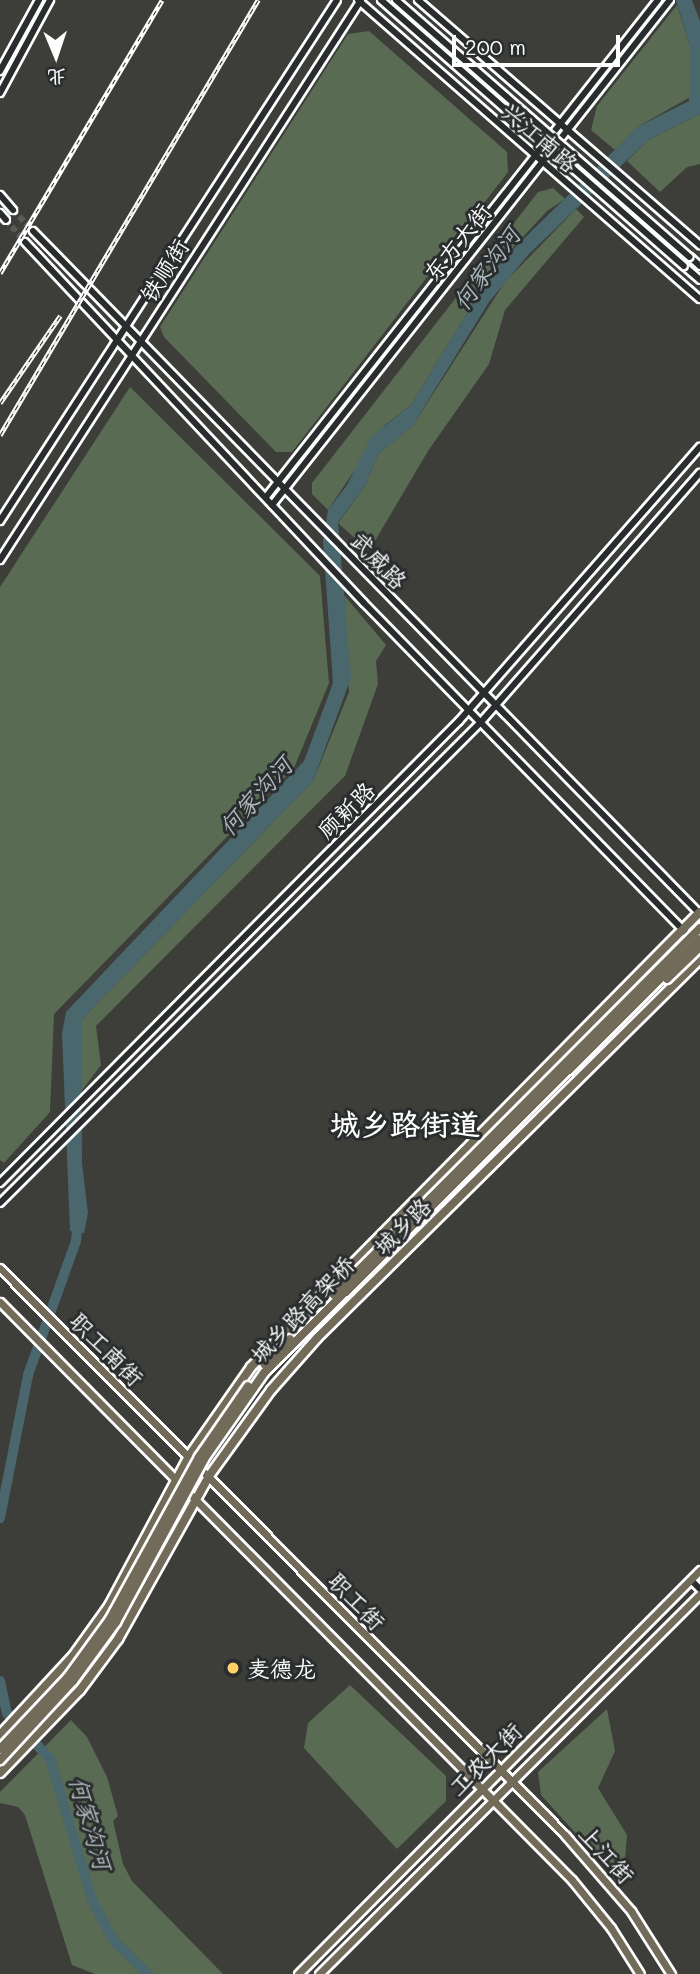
<!DOCTYPE html>
<meta charset="utf-8">
<style>
body{margin:0}
#map{position:relative;width:700px;height:1974px;overflow:hidden;background:#3d3d39;font-family:Mali,"LXGW WenKai TC",sans-serif}
div>[style]{position:absolute}
[style*='--x']{left:calc(var(--x)*1px);top:calc(var(--y)*1px);width:calc(var(--w)*1px);rotate:calc(var(--a)*1deg)}
.green>*{inset:0;background:#5a6b54}
.water>*{inset:0;background:#4a676d}
.river>*{height:10px;margin:-5px;padding:0 5px;transform-origin:5px;border-radius:5px;background:#4a676d}
.secondary-tunnel>*{height:6px;margin-top:-3px;transform-origin:0;background:repeating-linear-gradient(90deg,#5a5a57 0 6px,transparent 0 9px)}
.roads{filter:drop-shadow(2px 0 #fff) drop-shadow(-2px 0 #fff) drop-shadow(0 2px #fff) drop-shadow(0 -2px #fff)}
.secondary>*{height:6px;margin:-3px;padding:0 3px;transform-origin:3px;border-radius:3px;background:#2a2d2e}
.primary>*{height:7px;margin:-3.5px;padding:0 3.5px;transform-origin:3.5px;border-radius:3.5px;background:#726b5a}
.highway>*{height:8px;margin:-4px;padding:0 4px;transform-origin:4px;border-radius:4px;background:#726b5a}
.rail>*{height:4.5px;margin-top:-2.25px;transform-origin:0;background:repeating-linear-gradient(90deg,#2a2d2e 0 5px,#fff 0 10px);box-sizing:border-box;border-block:2px solid #fff}
.bridges{filter:drop-shadow(2px 0 #fff) drop-shadow(-2px 0 #fff) drop-shadow(0 2px #fff) drop-shadow(0 -2px #fff)}
.secondary-bridge>*{height:6px;margin:-3px;padding:0 3px;transform-origin:3px;border-radius:3px;background:#2a2d2e}
.highway-bridge>*{height:8px;margin:-4px;padding:0 4px;transform-origin:4px;border-radius:4px;background:#726b5a}
.dots>*{width:19px;height:19px;translate:-50% -50%;box-sizing:border-box;border:4px solid #2a2d2e;border-radius:50%}
span{translate:-50% -50%;white-space:nowrap;text-align:center;line-height:1.15;-webkit-text-stroke:6px #2a2d2e;paint-order:stroke}
.street-label{font-size:23px;color:#fff}
.poi-label{font-size:23px;color:#fff}
.left{translate:0 -50%;text-align:left}
.water-label{font-size:24px;color:#aebbbd;font-style:italic}
.district-label{font-size:30px;color:#fff;font-weight:700}
.north{position:absolute;left:21px;top:21px;width:70px;height:70px;-webkit-text-stroke:5px #2a2d2e;paint-order:stroke;rotate:178deg;font-size:19px;font-weight:700;line-height:28px;text-align:center;color:#fff}
.north::after{content:'';display:block;margin:auto;width:24px;height:32px;background:#fff;clip-path:polygon(50% 0,100% 100%,50% 72%,0 100%)}
.scale{position:absolute;left:452px;top:35px;width:168px;height:32px;box-sizing:border-box;border:4px solid #fff;border-top:0;padding-left:9px;font-size:21px;line-height:24px;white-space:nowrap;color:#fff;-webkit-text-stroke:5px #2a2d2e;paint-order:stroke}
</style>
<div id="map">
<div class="green">
<div style="clip-path:polygon(677px 5px,689px 43px,692px 96px,639px 126px,615px 150px,591px 130px,597px 106px)"></div>
<div style="clip-path:polygon(369px 31px,507px 152px,508px 172px,292px 452px,276px 452px,164px 337px,160px 327px,348px 34px)"></div>
<div style="clip-path:polygon(700px 114px,700px 164px,687px 167px,660px 192px,627px 161px,648px 140px)"></div>
<div style="clip-path:polygon(553px 188px,565px 199px,547px 211px,495px 267px,411px 405px,384px 426px,328px 510px,312px 494px,312px 483px,538px 192px)"></div>
<div style="clip-path:polygon(576px 209px,584px 217px,505px 310px,489px 364px,428px 451px,369px 551px,338px 523px,365px 486px,378px 454px,413px 425px,505px 282px)"></div>
<div style="clip-path:polygon(130px 387px,320px 576px,329px 683px,294px 768px,54px 1014px,50px 1112px,4px 1163px,0 1160px,0 587px)"></div>
<div style="clip-path:polygon(344px 595px,386px 645px,376px 661px,378px 684px,345px 776px,96px 1026px,101px 1065px,80px 1093px,81px 1020px,313px 781px,349px 692px)"></div>
<div style="clip-path:polygon(350px 1685px,446px 1776px,446px 1801px,397px 1849px,304px 1748px,308px 1723px)"></div>
<div style="clip-path:polygon(607px 1709px,615px 1751px,598px 1788px,627px 1835px,623px 1885px,541px 1795px,538px 1772px)"></div>
<div style="clip-path:polygon(71px 1720px,87px 1737px,107px 1777px,118px 1816px,113px 1821px,123px 1864px,132px 1881px,223px 1974px,95px 1974px,72px 1965px,25px 1815px,18px 1807px,0 1803px,0 1792px)"></div>
</div>
<div class="water">
<div style="clip-path:polygon(676px 0,692px 0,700px 21px,700px 114px,648px 140px,529px 254px,489px 302px,413px 425px,378px 454px,365px 486px,338px 522px,351px 678px,313px 781px,81px 1020px,82px 1163px,88px 1213px,84px 1233px,70px 1231px,62px 1033px,66px 1012px,304px 761px,333px 683px,323px 541px,328px 510px,347px 485px,371px 437px,411px 405px,495px 267px,639px 126px,689px 101px,689px 43px)"></div>
</div>
<div class="river">
<div style="--x:0;--y:1518;--w:146;--a:-78.9"></div>
<div style="--x:28;--y:1375;--w:142;--a:-70.3"></div>
<div style="--x:76;--y:1241;--w:23;--a:-85"></div>
<div style="--x:0;--y:1681;--w:33;--a:78"></div>
<div style="--x:7;--y:1713;--w:63;--a:46.9"></div>
<div style="--x:50;--y:1759;--w:147;--a:73.4"></div>
<div style="--x:92;--y:1900;--w:45;--a:62.3"></div>
<div style="--x:113;--y:1940;--w:49;--a:44.2"></div>
</div>
<div class="secondary-tunnel">
<div style="--x:13;--y:210;--w:29;--a:46"></div>
<div style="--x:6;--y:220;--w:29;--a:49"></div>
</div>
<div class="roads">
<div class="secondary">
<div style="--x:358;--y:0;--w:454;--a:41.2"></div>
<div style="--x:418;--y:0;--w:374;--a:41"></div>
<div style="--x:0;--y:71;--w:81;--a:-61.2"></div>
<div style="--x:0;--y:93;--w:106;--a:-61.7"></div>
<div style="--x:0;--y:195;--w:20;--a:49"></div>
<div style="--x:0;--y:213;--w:9;--a:49"></div>
<div style="--x:33;--y:231;--w:955;--a:45.68"></div>
<div style="--x:25;--y:242;--w:495;--a:46.8"></div>
<div style="--x:364;--y:603;--w:470;--a:45.7"></div>
<div style="--x:690;--y:257;--w:13;--a:42"></div>
<div style="--x:684;--y:266;--w:21;--a:41"></div>
<div style="--x:266;--y:497;--w:633;--a:-51.74"></div>
<div style="--x:272;--y:505;--w:643;--a:-51.76"></div>
<div style="--x:0;--y:521;--w:620;--a:-57.1"></div>
<div style="--x:0;--y:560;--w:666;--a:-57.19"></div>
<div style="--x:0;--y:1183;--w:651;--a:-45.19"></div>
<div style="--x:459;--y:721;--w:365;--a:-48.7"></div>
<div style="--x:0;--y:1203;--w:680;--a:-45"></div>
<div style="--x:481;--y:722;--w:332;--a:-48.7"></div>
<div style="--x:691;--y:1580;--w:13;--a:45"></div>
</div>
<div class="primary">
<div style="--x:0;--y:1268;--w:800;--a:45.1"></div>
<div style="--x:565;--y:1835;--w:101;--a:49"></div>
<div style="--x:631;--y:1911;--w:75;--a:57.6"></div>
<div style="--x:0;--y:1302;--w:813;--a:45.3"></div>
<div style="--x:572;--y:1880;--w:62;--a:50.9"></div>
<div style="--x:611;--y:1928;--w:54;--a:57.8"></div>
<div style="--x:298;--y:1974;--w:570;--a:-45.14"></div>
<div style="--x:319;--y:1974;--w:538;--a:-44.92"></div>
</div>
<div class="highway">
<div style="--x:0;--y:1735;--w:108;--a:-47.3"></div>
<div style="--x:73;--y:1656;--w:62;--a:-54.2"></div>
<div style="--x:109;--y:1606;--w:170;--a:-61.9"></div>
<div style="--x:189;--y:1456;--w:108;--a:-55.1"></div>
<div style="--x:251;--y:1367;--w:639;--a:-45.38"></div>
<div style="--x:0;--y:1773;--w:115;--a:-46.1"></div>
<div style="--x:80;--y:1690;--w:64;--a:-53.3"></div>
<div style="--x:118;--y:1639;--w:187;--a:-60.8"></div>
<div style="--x:209;--y:1476;--w:106;--a:-54.2"></div>
<div style="--x:271;--y:1390;--w:69;--a:-48.5"></div>
<div style="--x:317;--y:1338;--w:539;--a:-44.7"></div>
</div>
</div>
<div class="rail">
<div style="--x:0;--y:273;--w:317;--a:-59.3"></div>
<div style="--x:0;--y:403;--w:106;--a:-55.4"></div>
<div style="--x:0;--y:435;--w:506;--a:-59.33"></div>
</div>
<div class="bridges">
<div class="secondary-bridge">
<div style="--x:381;--y:0;--w:403;--a:41.3"></div>
<div style="--x:396;--y:0;--w:390;--a:41.2"></div>
</div>
<div class="highway-bridge">
<div style="--x:667;--y:979;--w:46;--a:-44.1"></div>
<div style="--x:334;--y:1295;--w:518;--a:-45.08"></div>
<div style="--x:265;--y:1365;--w:36;--a:-46"></div>
<div style="--x:0;--y:1749;--w:98;--a:-46.7"></div>
<div style="--x:67;--y:1678;--w:73;--a:-53.9"></div>
<div style="--x:110;--y:1619;--w:185;--a:-61.2"></div>
<div style="--x:199;--y:1457;--w:86;--a:-55.4"></div>
<div style="--x:0;--y:1760;--w:108;--a:-47.3"></div>
<div style="--x:73;--y:1681;--w:73;--a:-53.9"></div>
<div style="--x:116;--y:1622;--w:185;--a:-61.6"></div>
<div style="--x:204;--y:1459;--w:105;--a:-55.1"></div>
<div style="--x:264;--y:1373;--w:615;--a:-44.87"></div>
</div>
</div>
<div class="dots">
<div style="left:233px;top:1668px;background:#ffd166"></div>
</div>
<div class="street-label">
<span style="left:540px;top:137px;rotate:41deg">兴江南路</span>
<span style="left:457px;top:242px;rotate:-51deg">东方大街</span>
<span style="left:164px;top:270px;rotate:-58deg">铁顺街</span>
<span style="left:379px;top:560px;rotate:46deg">武威路</span>
<span style="left:346px;top:810px;rotate:-45deg">顾新路</span>
<span style="left:402px;top:1226px;rotate:-45deg">城乡路</span>
<span style="left:302px;top:1309px;rotate:-46deg">城乡路高架桥</span>
<span style="left:107px;top:1349px;rotate:45deg">职工南街</span>
<span style="left:357px;top:1601px;rotate:46deg">职工街</span>
<span style="left:485px;top:1759px;rotate:-45deg">工农大街</span>
<span style="left:607px;top:1854px;rotate:48deg">上江街</span>
</div>
<div class="poi-label">
<span class="left" style="left:247px;top:1668px">麦德龙</span>
</div>
<div class="water-label">
<span style="left:486px;top:268px;rotate:-54deg">何家沟河</span>
<span style="left:255px;top:796px;rotate:-48deg">何家沟河</span>
<span style="left:91px;top:1823px;rotate:74deg">何家沟河</span>
</div>
<div class="district-label">
<span style="left:405px;top:1123px">城乡路街道</span>
</div>
<div class="north">北</div>
<div class="scale">200 m</div>
</div>
